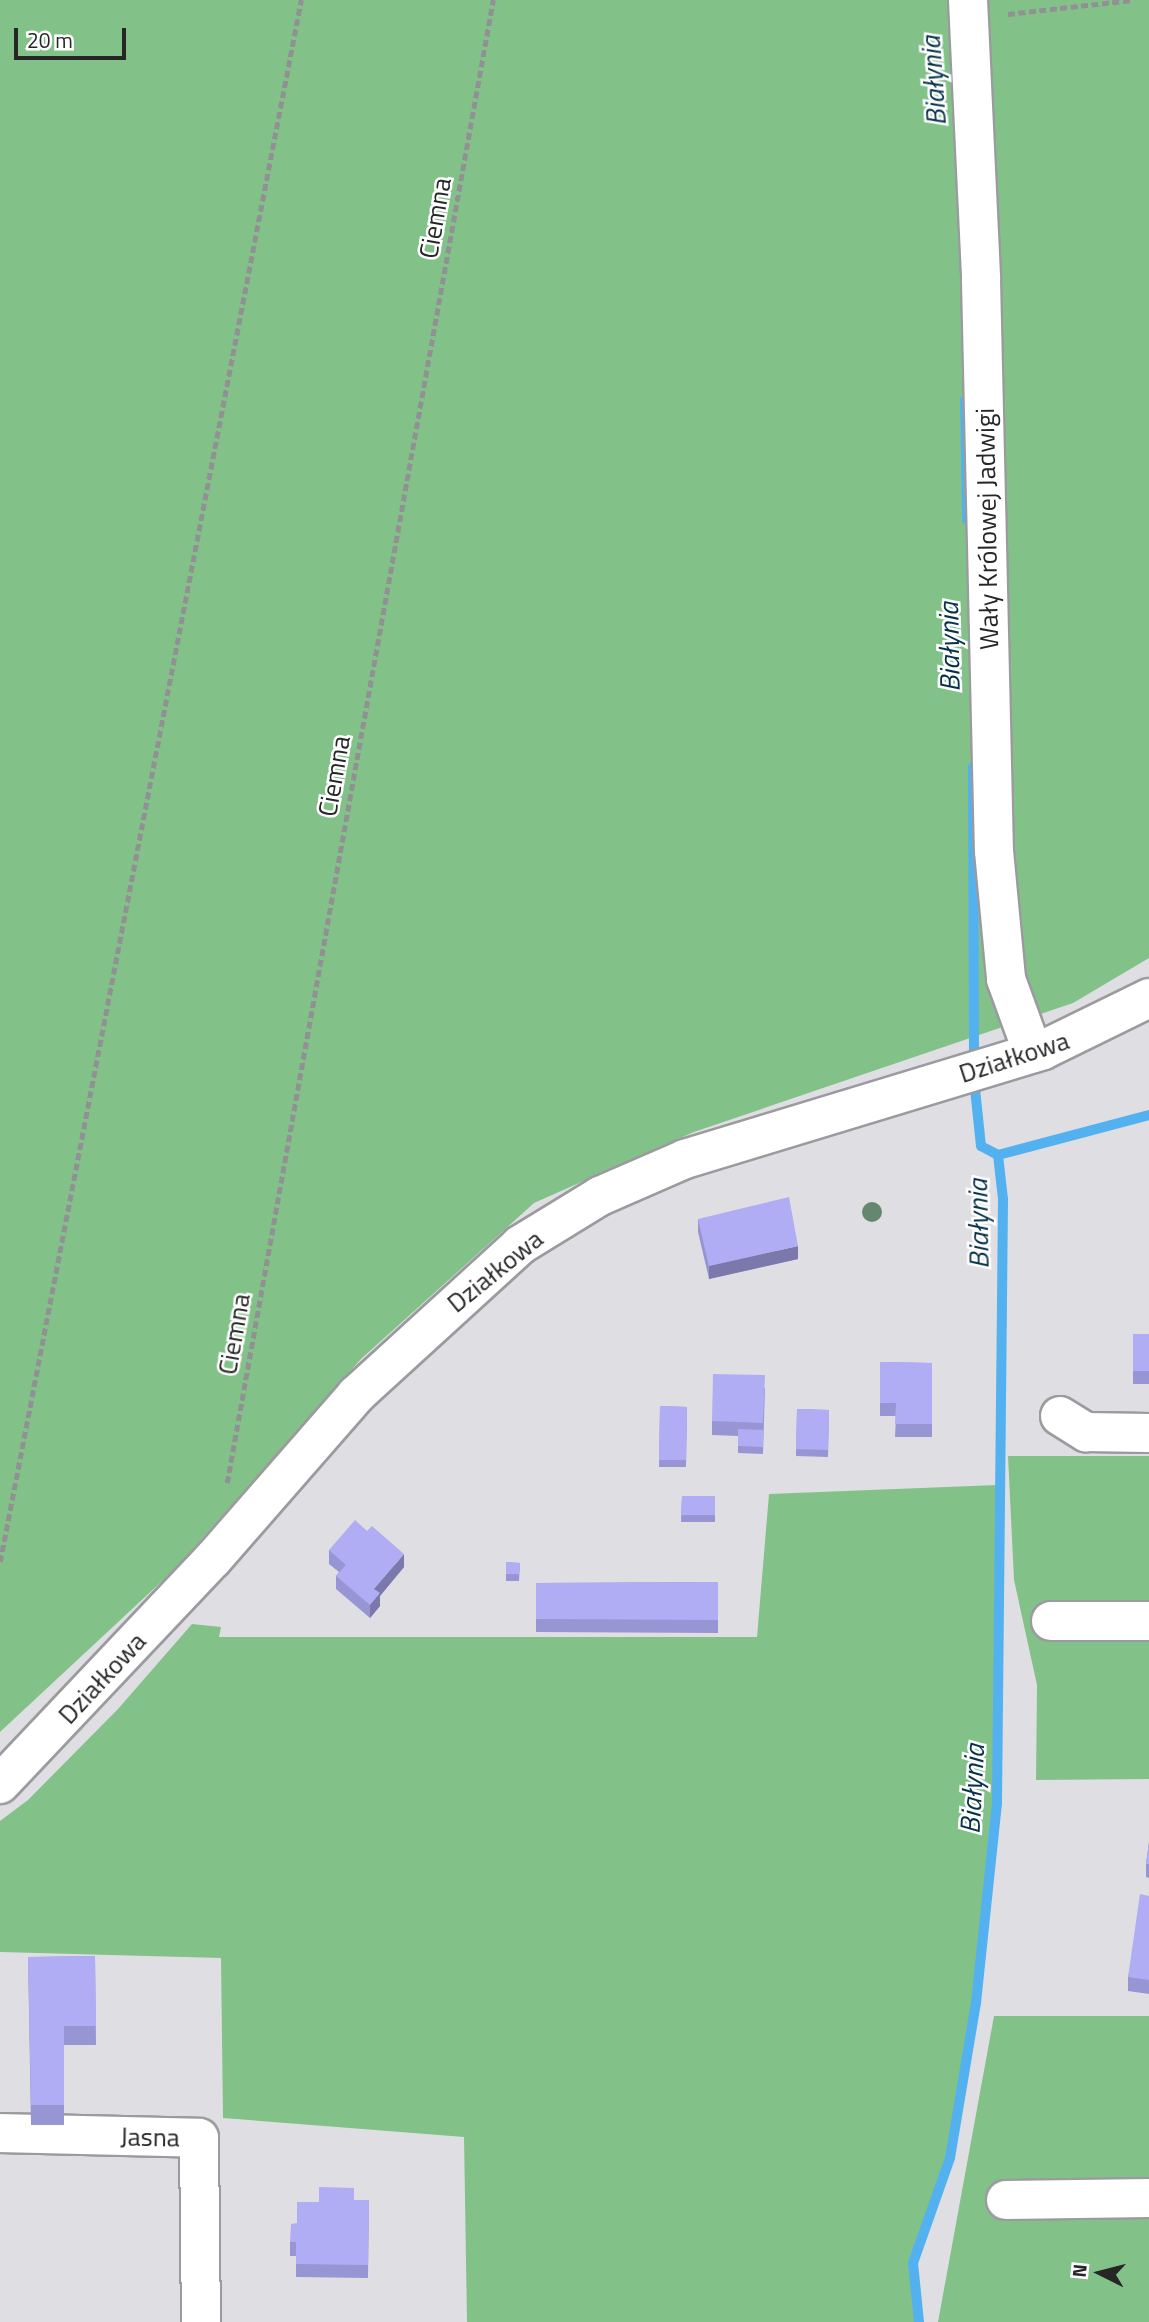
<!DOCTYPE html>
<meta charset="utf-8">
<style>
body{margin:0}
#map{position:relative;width:1149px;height:2322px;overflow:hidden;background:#dfdfe3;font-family:"Titillium Web",sans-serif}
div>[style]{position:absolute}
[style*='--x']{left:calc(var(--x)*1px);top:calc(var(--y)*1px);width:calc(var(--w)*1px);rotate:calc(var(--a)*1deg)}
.green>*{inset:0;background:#82c289}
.stream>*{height:10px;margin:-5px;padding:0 5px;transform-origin:5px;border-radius:5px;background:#53b1f0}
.path>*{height:4.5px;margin-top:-2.25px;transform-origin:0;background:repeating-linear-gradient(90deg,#919194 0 7px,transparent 0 10.5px)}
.roads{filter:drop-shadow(2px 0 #9b9b9f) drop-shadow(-2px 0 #9b9b9f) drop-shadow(0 2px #9b9b9f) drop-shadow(0 -2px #9b9b9f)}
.minor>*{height:38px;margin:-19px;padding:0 19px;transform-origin:19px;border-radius:19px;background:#fff}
.trees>*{width:20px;height:20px;margin:-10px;border-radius:50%;background:#658770}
.wall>*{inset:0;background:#9795d3}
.shaded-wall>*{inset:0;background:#7b79ac}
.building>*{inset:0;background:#b0adf5}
span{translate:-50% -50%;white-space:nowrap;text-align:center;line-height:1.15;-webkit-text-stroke:5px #fff;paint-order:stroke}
.street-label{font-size:26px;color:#262627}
.water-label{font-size:28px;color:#07314a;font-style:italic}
.north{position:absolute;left:1065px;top:2238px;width:70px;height:70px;-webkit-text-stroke:5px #fff;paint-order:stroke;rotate:276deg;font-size:19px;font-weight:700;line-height:28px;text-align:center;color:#262627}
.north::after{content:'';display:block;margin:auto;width:24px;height:32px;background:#262627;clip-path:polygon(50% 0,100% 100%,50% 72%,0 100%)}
.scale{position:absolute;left:14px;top:28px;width:112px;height:32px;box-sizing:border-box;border:4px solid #262627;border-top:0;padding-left:9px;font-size:21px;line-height:24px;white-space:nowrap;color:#262627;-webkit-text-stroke:5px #fff;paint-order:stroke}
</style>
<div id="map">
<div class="green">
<div style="clip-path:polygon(0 0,1149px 0,1149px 958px,1073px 1003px,694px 1132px,534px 1203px,361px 1359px,174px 1570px,0 1732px)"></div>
<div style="clip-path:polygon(1008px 1456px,1149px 1456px,1149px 1779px,1036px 1780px,1037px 1685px,1014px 1580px)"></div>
<div style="clip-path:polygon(997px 1485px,997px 1803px,976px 2003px,950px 2158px,913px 2263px,919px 2322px,467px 2322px,464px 2137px,223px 2118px,221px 1958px,0 1952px,0 1821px,28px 1800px,118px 1709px,192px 1624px,221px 1627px,219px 1637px,757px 1637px,769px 1494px)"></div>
<div style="clip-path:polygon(994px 2016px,1149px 2016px,1149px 2322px,938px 2322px)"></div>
</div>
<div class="stream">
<div style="--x:965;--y:400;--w:120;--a:89"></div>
<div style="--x:973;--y:767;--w:295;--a:89.8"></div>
<div style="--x:998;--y:1155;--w:156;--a:-14.8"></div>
<div style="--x:919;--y:2322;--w:59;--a:-95.8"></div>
<div style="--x:913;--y:2263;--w:111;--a:-70.6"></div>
<div style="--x:950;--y:2158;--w:157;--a:-80.5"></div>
<div style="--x:976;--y:2003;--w:201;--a:-84"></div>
<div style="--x:997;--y:1803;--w:604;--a:-89.43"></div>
<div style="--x:1003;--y:1199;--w:44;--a:-96.5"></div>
<div style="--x:998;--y:1155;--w:19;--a:-152"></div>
<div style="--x:981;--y:1146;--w:67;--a:-96"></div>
</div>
<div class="path">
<div style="--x:1008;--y:14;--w:125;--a:-6.4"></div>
<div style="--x:227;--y:1483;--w:1507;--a:-79.83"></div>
<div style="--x:0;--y:1562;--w:1591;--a:-79.09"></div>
</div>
<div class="roads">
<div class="minor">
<div style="--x:968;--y:0;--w:280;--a:87.3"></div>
<div style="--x:981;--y:280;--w:571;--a:88.7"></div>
<div style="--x:994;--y:851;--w:129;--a:84.6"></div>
<div style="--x:1006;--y:979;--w:79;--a:70"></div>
<div style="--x:1060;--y:1416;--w:31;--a:32"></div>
<div style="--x:1086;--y:1432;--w:63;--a:0.9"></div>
<div style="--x:1051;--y:1621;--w:98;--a:0"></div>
<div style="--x:0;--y:1784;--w:310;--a:-46.6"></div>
<div style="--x:213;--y:1559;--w:218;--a:-48.9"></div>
<div style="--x:356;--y:1395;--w:222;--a:-42.4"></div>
<div style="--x:520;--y:1245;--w:94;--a:-31.5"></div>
<div style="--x:600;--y:1196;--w:93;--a:-23.5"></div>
<div style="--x:685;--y:1159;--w:374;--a:-16.9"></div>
<div style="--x:1043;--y:1050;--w:118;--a:-26.1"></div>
<div style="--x:0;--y:2133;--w:199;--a:1.4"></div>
<div style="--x:199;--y:2138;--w:184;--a:89.4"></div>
<div style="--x:1006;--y:2200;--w:143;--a:-0.8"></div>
</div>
</div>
<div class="trees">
<div style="left:872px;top:1212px"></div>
</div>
<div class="wall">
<div style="clip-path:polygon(698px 1219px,798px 1259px,709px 1279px,698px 1232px)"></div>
<div style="clip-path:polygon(1133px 1334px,1149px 1334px,1149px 1384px,1133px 1384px)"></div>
<div style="clip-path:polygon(880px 1362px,932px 1363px,932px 1437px,895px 1437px,896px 1416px,880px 1416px)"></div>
<div style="clip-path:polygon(765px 1388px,763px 1454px,738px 1453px,738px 1436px,712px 1435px,712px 1421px)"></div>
<div style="clip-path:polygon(660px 1406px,687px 1407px,686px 1467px,659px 1467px)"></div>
<div style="clip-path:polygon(797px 1409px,829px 1410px,828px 1457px,796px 1456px)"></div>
<div style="clip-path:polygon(682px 1496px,715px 1496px,715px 1522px,681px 1522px)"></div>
<div style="clip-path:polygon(329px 1550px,404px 1567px,380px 1596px,380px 1606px,370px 1618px,336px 1589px,336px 1576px,339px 1572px,329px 1564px)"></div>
<div style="clip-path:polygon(506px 1562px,520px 1563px,519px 1581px,506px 1581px)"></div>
<div style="clip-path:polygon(718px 1582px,718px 1633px,536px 1632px,536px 1583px)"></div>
<div style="clip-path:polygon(1149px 1842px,1149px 1878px,1146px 1877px,1146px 1864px)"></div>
<div style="clip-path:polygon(1149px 1896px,1149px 1994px,1128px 1991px,1128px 1977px)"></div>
<div style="clip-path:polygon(95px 1956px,96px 2045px,64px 2045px,64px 2125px,31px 2125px,28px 1957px)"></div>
<div style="clip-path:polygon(354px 2200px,369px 2200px,368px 2278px,296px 2277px,296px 2256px,290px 2256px,290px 2242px,297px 2223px,319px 2202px)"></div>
</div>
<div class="shaded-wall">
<div style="clip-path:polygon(798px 1246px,798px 1259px,709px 1279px,709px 1266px)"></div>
<div style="clip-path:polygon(404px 1554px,404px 1567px,380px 1596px,380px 1606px,370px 1618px,370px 1605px,374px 1589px)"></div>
</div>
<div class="building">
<div style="clip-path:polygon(789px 1197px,798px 1246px,709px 1266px,698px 1219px)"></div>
<div style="clip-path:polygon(1133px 1334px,1149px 1334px,1149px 1371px,1133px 1371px)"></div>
<div style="clip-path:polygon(880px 1362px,932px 1363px,932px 1424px,895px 1424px,896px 1403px,880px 1403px)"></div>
<div style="clip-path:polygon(713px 1374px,765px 1375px,763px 1423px,712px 1421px)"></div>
<div style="clip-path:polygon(660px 1406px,687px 1407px,686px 1460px,659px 1460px)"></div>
<div style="clip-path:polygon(797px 1409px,829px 1410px,828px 1450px,796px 1449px)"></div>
<div style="clip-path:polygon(738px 1429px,763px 1430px,763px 1447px,738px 1446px)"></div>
<div style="clip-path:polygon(682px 1496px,715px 1496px,715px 1515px,681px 1515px)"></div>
<div style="clip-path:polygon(355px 1520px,367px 1531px,372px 1526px,404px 1554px,374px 1589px,380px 1593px,370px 1605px,336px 1576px,346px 1565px,329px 1550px)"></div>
<div style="clip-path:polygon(506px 1562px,520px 1563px,519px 1574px,506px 1574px)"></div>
<div style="clip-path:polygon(718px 1582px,718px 1620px,536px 1619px,536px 1583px)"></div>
<div style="clip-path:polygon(1149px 1842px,1149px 1864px,1146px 1864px)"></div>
<div style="clip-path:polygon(1140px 1894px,1149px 1896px,1149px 1980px,1128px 1977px)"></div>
<div style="clip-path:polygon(95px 1956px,96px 2026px,64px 2026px,64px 2105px,31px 2105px,28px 1957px)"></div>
<div style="clip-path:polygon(319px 2187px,354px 2188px,354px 2200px,369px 2200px,368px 2265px,296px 2264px,296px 2242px,290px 2242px,291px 2224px,297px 2223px,297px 2202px,319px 2202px)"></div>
</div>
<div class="street-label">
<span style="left:435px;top:218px;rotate:-80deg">Ciemna</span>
<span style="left:987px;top:529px;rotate:-91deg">Wały Królowej Jadwigi</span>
<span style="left:334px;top:776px;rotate:-80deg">Ciemna</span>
<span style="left:1014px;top:1057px;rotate:-18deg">Działkowa</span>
<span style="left:495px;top:1271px;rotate:-39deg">Działkowa</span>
<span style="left:234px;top:1334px;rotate:-80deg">Ciemna</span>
<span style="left:102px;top:1678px;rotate:-47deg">Działkowa</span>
<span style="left:150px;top:2137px;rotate:1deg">Jasna</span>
</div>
<div class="water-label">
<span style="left:933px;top:81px;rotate:-94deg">Białynia</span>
<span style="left:949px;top:647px;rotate:-91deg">Białynia</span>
<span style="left:978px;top:1224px;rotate:-91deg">Białynia</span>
<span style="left:972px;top:1789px;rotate:-87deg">Białynia</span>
</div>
<div class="north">N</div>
<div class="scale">20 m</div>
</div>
